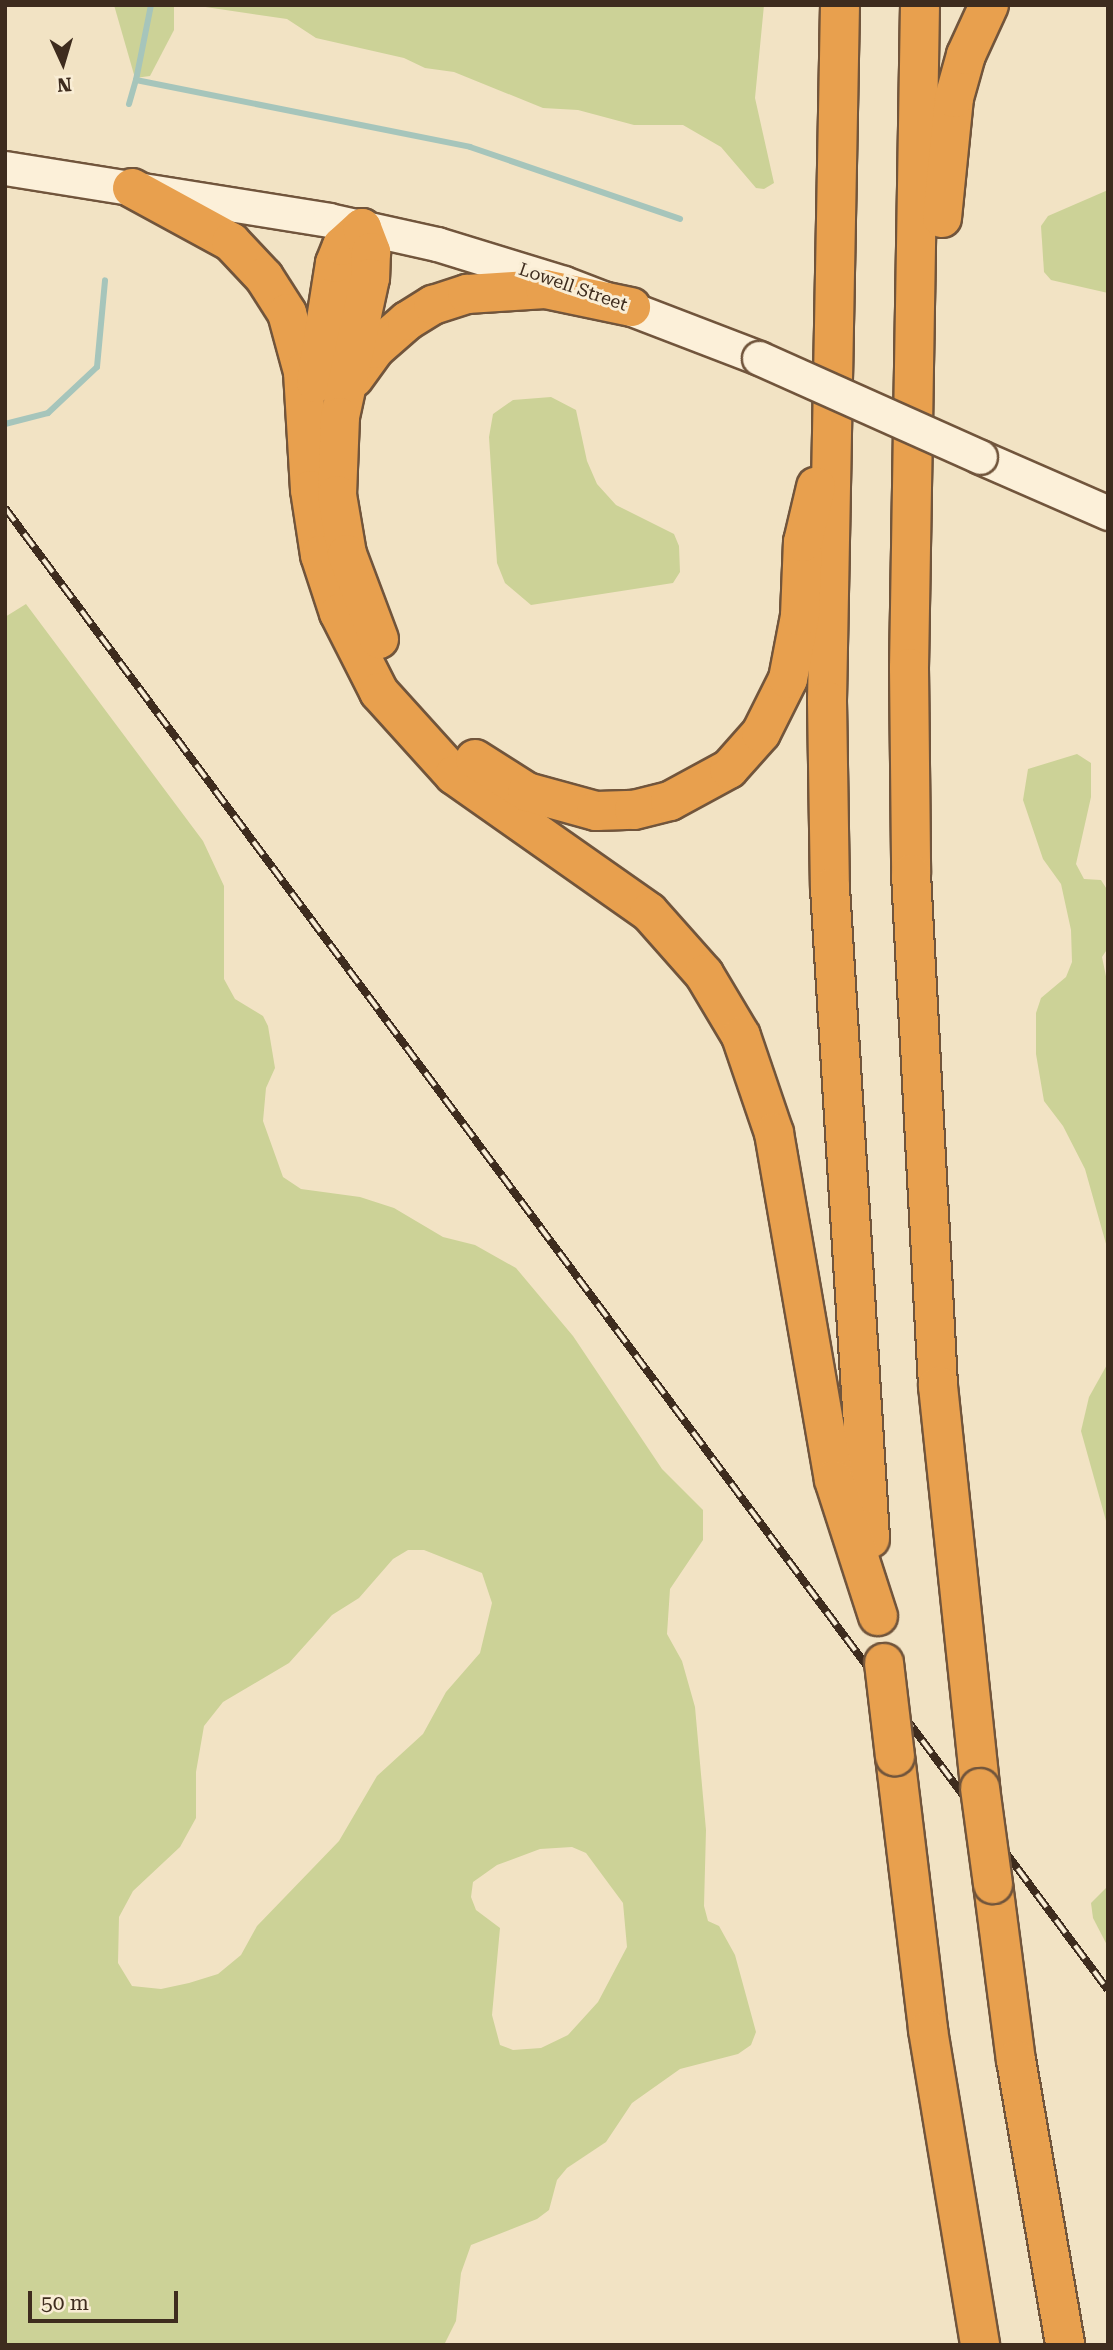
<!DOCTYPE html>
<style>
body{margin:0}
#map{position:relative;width:1113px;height:2350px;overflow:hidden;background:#f2e3c4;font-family:"Roboto Serif",serif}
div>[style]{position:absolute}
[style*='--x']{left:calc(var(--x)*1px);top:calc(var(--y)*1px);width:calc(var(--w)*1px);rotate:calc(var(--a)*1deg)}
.green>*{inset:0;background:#ccd297}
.stream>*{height:6px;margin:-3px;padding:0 3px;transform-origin:3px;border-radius:3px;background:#a6c5bb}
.roads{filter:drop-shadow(2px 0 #71553c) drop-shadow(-2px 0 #71553c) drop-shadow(0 2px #71553c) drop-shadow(0 -2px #71553c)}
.secondary>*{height:33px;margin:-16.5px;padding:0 16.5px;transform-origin:16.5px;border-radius:16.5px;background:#fcf0d9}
.highway>*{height:38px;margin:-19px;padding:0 19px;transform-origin:19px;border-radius:19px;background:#e8a04e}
.rail>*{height:8px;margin-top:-4px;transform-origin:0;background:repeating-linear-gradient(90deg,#f9edd5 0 16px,#3e2c1e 0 32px);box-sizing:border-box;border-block:2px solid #3e2c1e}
.bridges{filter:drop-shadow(2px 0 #71553c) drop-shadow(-2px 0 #71553c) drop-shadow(0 2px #71553c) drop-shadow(0 -2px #71553c)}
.secondary-bridge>*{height:33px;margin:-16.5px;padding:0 16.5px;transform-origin:16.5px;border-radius:16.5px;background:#fcf0d9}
.highway-bridge>*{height:38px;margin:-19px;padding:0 19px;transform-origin:19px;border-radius:19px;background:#e8a04e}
span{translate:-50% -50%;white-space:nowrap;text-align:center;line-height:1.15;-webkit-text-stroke:6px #f9edd5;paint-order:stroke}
.street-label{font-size:18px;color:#3e2c1e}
.frame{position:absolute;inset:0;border:7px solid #3e2c1e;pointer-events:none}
.north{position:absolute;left:28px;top:28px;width:70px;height:70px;-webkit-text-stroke:5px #f9edd5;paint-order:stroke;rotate:176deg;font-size:19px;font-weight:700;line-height:28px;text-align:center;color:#3e2c1e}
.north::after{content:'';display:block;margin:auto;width:24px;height:32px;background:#3e2c1e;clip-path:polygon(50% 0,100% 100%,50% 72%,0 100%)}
.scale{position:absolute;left:28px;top:2291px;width:150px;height:32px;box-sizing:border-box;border:4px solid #3e2c1e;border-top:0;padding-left:9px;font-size:21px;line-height:24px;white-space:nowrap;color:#3e2c1e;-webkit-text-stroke:5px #f9edd5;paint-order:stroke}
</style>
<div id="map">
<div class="green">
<div style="clip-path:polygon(114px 5px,174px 5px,174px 30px,150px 76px,135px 78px)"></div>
<div style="clip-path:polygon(192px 5px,764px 5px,755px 98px,774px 183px,764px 189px,756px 188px,721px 147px,683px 125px,634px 125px,578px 110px,543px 108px,454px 72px,425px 68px,404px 58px,316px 38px,287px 19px)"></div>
<div style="clip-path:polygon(1108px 190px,1108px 293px,1051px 280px,1044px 272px,1041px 226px,1048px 216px)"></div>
<div style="clip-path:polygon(551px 397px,576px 410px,587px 461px,597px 484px,616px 505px,674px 534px,679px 546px,680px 572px,673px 583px,531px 605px,505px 583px,497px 563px,489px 437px,493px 414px,513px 400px)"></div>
<div style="clip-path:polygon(evenodd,26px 604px,203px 841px,224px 886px,224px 979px,235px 999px,263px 1016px,268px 1026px,275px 1068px,266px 1088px,263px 1121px,283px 1177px,301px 1189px,360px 1197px,394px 1208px,443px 1237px,475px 1245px,516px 1268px,573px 1336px,662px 1469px,703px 1510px,703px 1540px,670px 1589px,667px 1634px,682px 1661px,695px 1707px,706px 1830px,704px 1906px,708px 1921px,719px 1926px,735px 1955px,756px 2032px,751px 2045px,738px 2054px,680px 2069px,632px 2103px,606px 2142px,567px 2168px,557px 2180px,549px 2210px,537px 2219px,471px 2245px,461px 2273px,456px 2321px,444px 2345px,5px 2345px,5px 617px,26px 604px,408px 1550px,424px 1550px,482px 1573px,492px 1603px,480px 1653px,446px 1692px,423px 1734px,377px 1776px,339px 1841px,257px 1926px,241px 1955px,218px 1974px,189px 1983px,161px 1989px,132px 1986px,118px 1963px,119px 1917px,133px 1891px,180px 1847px,196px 1818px,196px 1772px,204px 1726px,223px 1702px,289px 1663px,332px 1615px,359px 1598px,393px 1559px,408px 1550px,26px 604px,572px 1847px,586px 1853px,623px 1903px,627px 1947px,598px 2002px,568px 2035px,541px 2048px,513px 2050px,500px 2045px,492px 2015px,500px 1928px,476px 1910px,471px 1897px,473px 1882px,497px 1865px,540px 1849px,572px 1847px)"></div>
<div style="clip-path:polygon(1077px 754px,1091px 763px,1091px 797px,1076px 864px,1084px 879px,1101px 880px,1108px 891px,1108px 948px,1102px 957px,1108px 986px,1108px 1251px,1085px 1169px,1063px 1126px,1044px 1101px,1036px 1054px,1036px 1013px,1041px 998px,1066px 977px,1072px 962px,1071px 930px,1061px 884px,1043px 859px,1023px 800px,1028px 769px)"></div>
<div style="clip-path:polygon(1108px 1363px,1108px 1528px,1081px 1431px,1089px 1397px)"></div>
<div style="clip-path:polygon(1108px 1886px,1108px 1947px,1093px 1918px,1091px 1903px)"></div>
</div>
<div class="stream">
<div style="--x:136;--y:80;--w:76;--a:-78.7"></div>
<div style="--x:129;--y:104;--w:25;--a:-74"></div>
<div style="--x:136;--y:80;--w:341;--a:11.3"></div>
<div style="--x:470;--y:147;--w:222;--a:18.9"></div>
<div style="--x:5;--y:424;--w:44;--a:-14.3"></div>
<div style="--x:48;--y:413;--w:67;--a:-43.2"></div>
<div style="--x:97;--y:367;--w:87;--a:-84.7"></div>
</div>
<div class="roads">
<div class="secondary">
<div style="--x:5;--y:168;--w:328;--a:9.1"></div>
<div style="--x:329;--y:220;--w:111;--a:12.5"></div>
<div style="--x:437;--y:244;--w:133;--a:17.1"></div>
<div style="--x:564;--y:283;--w:209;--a:21"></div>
<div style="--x:980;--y:457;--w:140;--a:23.6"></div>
</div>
<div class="highway">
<div style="--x:840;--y:5;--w:696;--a:91.07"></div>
<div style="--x:827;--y:701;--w:187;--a:89.1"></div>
<div style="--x:830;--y:888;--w:652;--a:86.48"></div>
<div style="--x:920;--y:5;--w:663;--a:90.95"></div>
<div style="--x:909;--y:668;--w:206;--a:89.4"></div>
<div style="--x:911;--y:874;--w:513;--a:86.98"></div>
<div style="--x:938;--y:1386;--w:404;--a:84"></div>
<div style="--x:132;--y:188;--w:113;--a:28.6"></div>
<div style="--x:231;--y:242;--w:48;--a:46.7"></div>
<div style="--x:264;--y:277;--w:43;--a:57.4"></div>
<div style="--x:287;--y:313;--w:61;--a:74.8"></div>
<div style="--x:303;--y:372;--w:118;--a:86.6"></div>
<div style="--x:310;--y:490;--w:66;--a:81.3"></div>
<div style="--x:320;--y:555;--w:61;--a:71.9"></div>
<div style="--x:339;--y:613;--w:89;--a:63.1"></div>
<div style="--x:379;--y:692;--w:112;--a:47.9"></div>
<div style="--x:454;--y:775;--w:238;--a:35.1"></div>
<div style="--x:649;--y:912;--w:83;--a:48.4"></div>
<div style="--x:704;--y:974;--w:72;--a:59.2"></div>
<div style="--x:741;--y:1036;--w:102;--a:71.2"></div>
<div style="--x:774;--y:1133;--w:352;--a:80.2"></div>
<div style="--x:834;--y:1480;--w:143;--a:72.1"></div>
<div style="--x:942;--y:218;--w:121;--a:-84.3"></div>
<div style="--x:954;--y:98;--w:45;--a:-74.4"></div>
<div style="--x:966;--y:55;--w:55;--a:-65.3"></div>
<div style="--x:354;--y:378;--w:36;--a:-54"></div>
<div style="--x:375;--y:349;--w:43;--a:-41.2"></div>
<div style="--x:407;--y:321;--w:31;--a:-32"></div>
<div style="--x:433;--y:305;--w:36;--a:-18"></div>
<div style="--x:467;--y:294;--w:78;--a:-3.7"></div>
<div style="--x:545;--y:289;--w:88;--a:11.8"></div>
<div style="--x:316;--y:383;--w:121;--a:-81"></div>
<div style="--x:335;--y:263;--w:18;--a:-68"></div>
<div style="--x:342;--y:246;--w:27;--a:-42"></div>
<div style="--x:362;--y:228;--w:26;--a:69"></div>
<div style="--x:371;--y:252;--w:26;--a:92"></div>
<div style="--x:370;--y:278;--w:142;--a:102.2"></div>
<div style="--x:340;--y:417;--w:78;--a:92.2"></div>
<div style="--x:337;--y:495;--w:60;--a:80.4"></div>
<div style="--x:347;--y:554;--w:91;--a:69.4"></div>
<div style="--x:475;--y:759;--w:62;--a:32.4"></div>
<div style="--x:527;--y:792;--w:72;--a:15.4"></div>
<div style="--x:596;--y:811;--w:38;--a:-2"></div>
<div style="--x:634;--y:810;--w:37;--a:-14"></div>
<div style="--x:670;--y:801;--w:67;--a:-28.5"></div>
<div style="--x:729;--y:769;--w:48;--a:-48.4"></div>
<div style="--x:761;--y:733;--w:60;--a:-63.4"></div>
<div style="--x:788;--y:679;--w:64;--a:-79.2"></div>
<div style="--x:800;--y:616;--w:74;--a:-87.7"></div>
<div style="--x:803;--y:542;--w:57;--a:-76.7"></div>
<div style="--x:895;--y:1756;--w:276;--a:83.1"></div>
<div style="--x:928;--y:2030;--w:319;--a:80.6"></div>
<div style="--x:993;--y:1884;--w:177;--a:82.6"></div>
<div style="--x:1016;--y:2060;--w:289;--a:80.2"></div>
</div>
</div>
<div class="rail">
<div style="--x:5;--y:508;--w:1847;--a:53.34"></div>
</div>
<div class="bridges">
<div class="secondary-bridge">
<div style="--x:759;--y:358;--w:242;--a:24.1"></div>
</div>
<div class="highway-bridge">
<div style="--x:884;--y:1663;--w:94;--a:83.3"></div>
<div style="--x:980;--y:1788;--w:97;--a:82.3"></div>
</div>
</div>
<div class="street-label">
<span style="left:573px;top:287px;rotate:19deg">Lowell Street</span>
</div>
<div class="frame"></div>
<div class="north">N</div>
<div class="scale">50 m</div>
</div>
